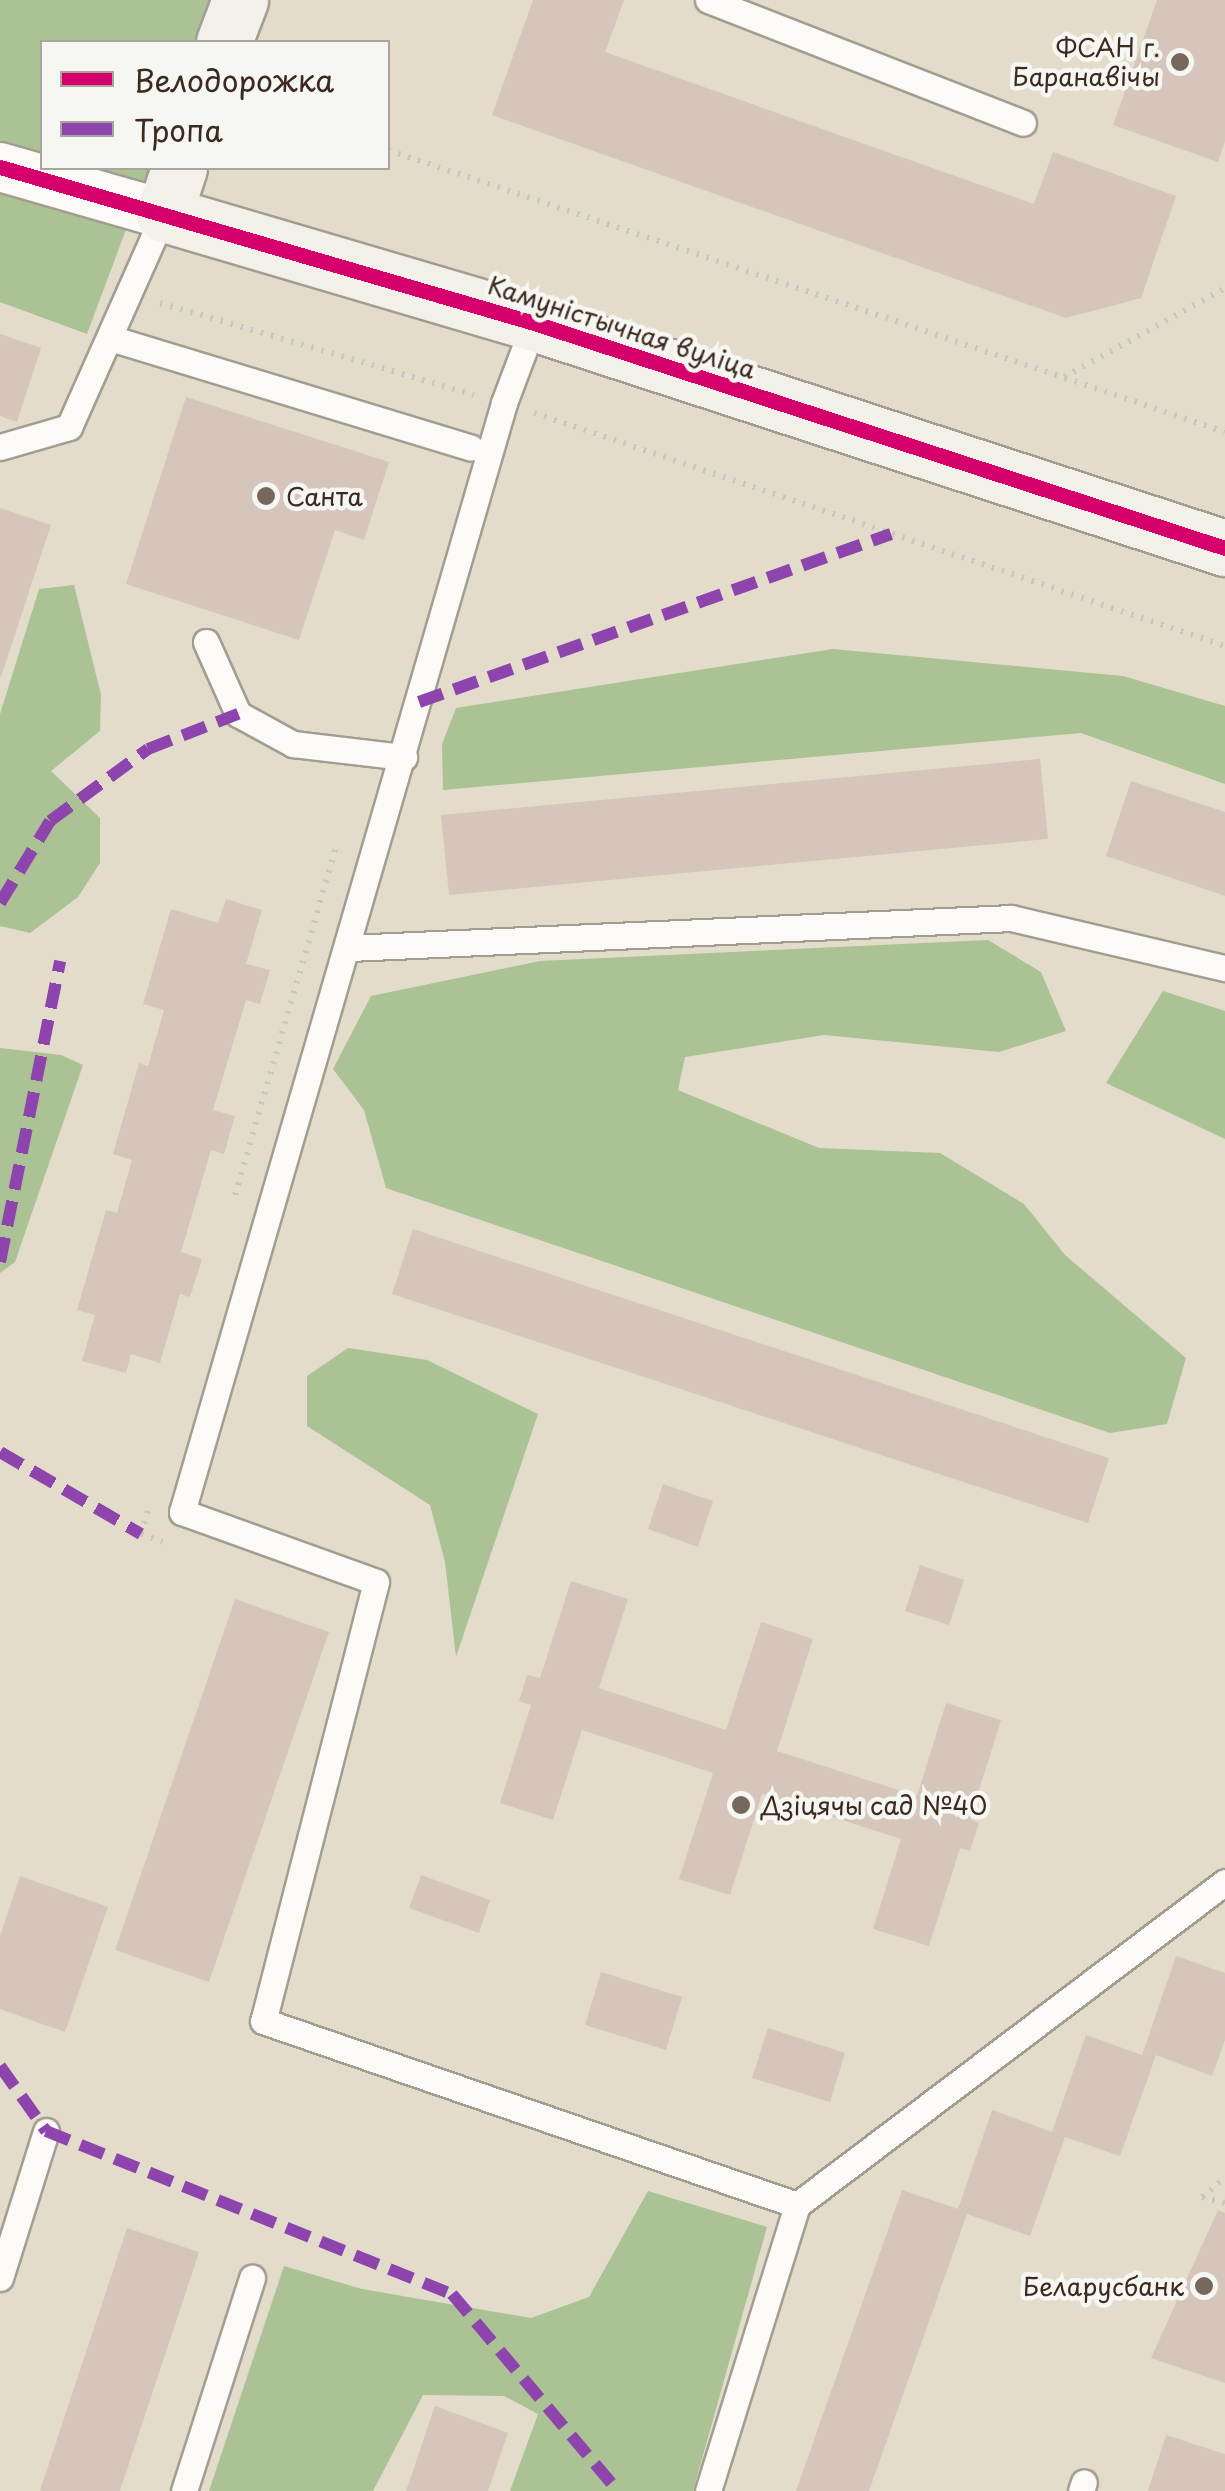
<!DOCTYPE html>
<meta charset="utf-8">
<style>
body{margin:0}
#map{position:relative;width:1225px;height:2491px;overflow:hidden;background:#e3dccb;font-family:"Playpen Sans",sans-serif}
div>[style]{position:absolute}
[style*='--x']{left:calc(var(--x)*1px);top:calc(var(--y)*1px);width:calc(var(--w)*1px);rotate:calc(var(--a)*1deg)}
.forest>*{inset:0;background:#aac294}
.building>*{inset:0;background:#d6c5ba}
.path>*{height:6px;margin-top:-3px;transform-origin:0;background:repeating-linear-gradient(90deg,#cac7c2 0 2.5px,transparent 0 10.5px)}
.roads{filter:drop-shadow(2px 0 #a39d91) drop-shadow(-2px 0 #a39d91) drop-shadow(0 2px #a39d91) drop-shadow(0 -2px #a39d91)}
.lane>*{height:25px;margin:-12.5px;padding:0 12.5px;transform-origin:12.5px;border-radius:12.5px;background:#fbfaf7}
.street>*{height:48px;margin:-24px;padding:0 24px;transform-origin:24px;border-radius:24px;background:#fbfaf7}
.secondary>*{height:55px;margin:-27.5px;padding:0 27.5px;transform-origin:27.5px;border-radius:27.5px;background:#f2f0e9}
.quiet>*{height:12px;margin-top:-6px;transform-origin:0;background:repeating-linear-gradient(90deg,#8e44ad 0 25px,transparent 0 37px)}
.cycleway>*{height:15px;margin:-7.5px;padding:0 7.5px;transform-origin:7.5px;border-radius:7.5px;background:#d6006c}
.dots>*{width:28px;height:28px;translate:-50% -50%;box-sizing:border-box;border:5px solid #f6f6f2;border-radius:50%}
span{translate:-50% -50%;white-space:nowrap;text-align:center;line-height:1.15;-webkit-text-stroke:9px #f6f6f2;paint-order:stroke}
.poi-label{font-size:25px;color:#3b2a1e}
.right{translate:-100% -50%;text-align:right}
.left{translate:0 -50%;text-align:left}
.street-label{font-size:25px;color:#3b2a1e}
.legend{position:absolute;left:40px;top:40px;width:350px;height:130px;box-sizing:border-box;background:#f6f6f2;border:2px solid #aba49d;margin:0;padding:12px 18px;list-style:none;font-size:30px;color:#3b2a1e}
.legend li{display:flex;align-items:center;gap:20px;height:50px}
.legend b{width:50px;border:2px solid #aba49d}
</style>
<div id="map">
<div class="forest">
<div style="clip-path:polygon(0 0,212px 0,196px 42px,42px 42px,42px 168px,149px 168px,87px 334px,0 302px)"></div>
<div style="clip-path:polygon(74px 585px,101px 695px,100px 731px,51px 771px,100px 818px,100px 863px,78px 897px,30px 933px,0 926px,0 714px,39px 589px)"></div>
<div style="clip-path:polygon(833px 649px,1123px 676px,1225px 706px,1225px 784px,1081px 733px,443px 790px,442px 744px,456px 708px)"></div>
<div style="clip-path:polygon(988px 940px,1041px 972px,1066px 1031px,999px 1052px,824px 1035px,685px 1057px,678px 1090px,819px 1148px,940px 1153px,1024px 1204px,1065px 1255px,1186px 1358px,1167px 1424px,1110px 1433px,386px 1188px,364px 1110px,333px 1069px,371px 996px,540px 961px)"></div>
<div style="clip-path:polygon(1163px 991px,1225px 1011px,1225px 1139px,1106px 1083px)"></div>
<div style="clip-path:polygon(0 1048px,61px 1055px,83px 1065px,15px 1262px,0 1273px)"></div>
<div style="clip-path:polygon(348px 1348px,427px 1360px,538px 1414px,456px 1657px,445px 1562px,430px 1505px,307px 1426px,307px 1376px)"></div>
<div style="clip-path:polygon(648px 2191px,767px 2227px,693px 2491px,510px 2491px,538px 2414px,504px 2396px,423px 2395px,373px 2491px,209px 2491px,284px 2266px,362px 2289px,531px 2318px,589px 2297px)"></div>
</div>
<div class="building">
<div style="clip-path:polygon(533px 0,624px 0,605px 52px,1034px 204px,1053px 152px,1176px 196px,1141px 298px,1066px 318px,492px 115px)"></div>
<div style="clip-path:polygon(1157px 0,1225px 0,1225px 141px,1218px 162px,1113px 125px)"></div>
<div style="clip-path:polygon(0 334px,41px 348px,17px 422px,0 416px)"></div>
<div style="clip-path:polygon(186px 397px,389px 462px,364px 540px,335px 530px,299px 640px,126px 584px)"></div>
<div style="clip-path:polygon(0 508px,51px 525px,1px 677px,0 676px)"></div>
<div style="clip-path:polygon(1040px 759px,1048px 839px,449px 895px,441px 815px)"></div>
<div style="clip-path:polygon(1131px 781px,1225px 812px,1225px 896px,1106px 856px)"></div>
<div style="clip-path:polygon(226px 899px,262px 910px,246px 964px,270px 970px,260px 1004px,246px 1000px,213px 1110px,235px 1116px,224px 1154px,211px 1150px,181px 1252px,202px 1259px,190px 1297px,180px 1294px,160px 1363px,131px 1354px,126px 1373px,82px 1361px,95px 1315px,77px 1310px,106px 1210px,117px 1213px,132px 1160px,113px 1154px,139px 1063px,148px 1066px,164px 1010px,143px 1004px,171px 909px,218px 923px)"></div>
<div style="clip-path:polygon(413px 1229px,1109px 1458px,1088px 1523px,392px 1294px)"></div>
<div style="clip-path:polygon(663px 1484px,713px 1501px,698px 1547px,648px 1529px)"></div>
<div style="clip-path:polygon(920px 1565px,964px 1580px,949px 1625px,905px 1611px)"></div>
<div style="clip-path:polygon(571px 1581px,628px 1599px,599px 1688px,726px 1730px,761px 1622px,813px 1639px,777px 1751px,917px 1796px,946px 1703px,1001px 1720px,970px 1819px,979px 1823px,970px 1851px,960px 1848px,929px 1946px,873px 1929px,901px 1839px,762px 1794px,730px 1895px,679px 1879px,713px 1773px,582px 1730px,553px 1820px,500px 1803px,531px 1705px,519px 1701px,527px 1675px,540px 1678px)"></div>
<div style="clip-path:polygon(235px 1599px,329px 1632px,209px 1982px,115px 1950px)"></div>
<div style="clip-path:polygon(421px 1875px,490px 1900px,479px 1933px,409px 1908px)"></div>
<div style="clip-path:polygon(20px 1876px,108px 1907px,65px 2032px,0 2009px,0 1936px)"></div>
<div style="clip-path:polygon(1176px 1956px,1225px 1973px,1225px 2040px,1212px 2076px,1156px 2055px,1120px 2156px,1065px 2137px,1030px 2236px,967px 2214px,869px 2491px,796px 2491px,902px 2190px,958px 2209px,992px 2110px,1052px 2132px,1086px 2035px,1142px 2055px)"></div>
<div style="clip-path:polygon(601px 1972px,682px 1997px,666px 2050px,585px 2025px)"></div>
<div style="clip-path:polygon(768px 2028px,845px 2053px,830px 2102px,752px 2078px)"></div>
<div style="clip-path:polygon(1218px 2210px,1225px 2213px,1225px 2383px,1151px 2358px)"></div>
<div style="clip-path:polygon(127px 2228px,199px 2252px,120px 2491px,40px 2491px)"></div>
<div style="clip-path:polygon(435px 2406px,508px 2433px,488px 2491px,406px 2491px)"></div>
<div style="clip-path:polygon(1166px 2435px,1225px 2454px,1225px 2491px,1148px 2491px)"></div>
</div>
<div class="path">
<div style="--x:388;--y:150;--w:883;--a:18.62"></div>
<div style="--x:160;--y:303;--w:327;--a:16.3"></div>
<div style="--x:1064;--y:377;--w:184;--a:-28.9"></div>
<div style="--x:534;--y:413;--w:729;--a:18.63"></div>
<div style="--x:235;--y:1195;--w:362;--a:-73.8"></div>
<div style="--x:148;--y:1511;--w:24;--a:107"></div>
<div style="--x:141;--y:1534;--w:23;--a:20"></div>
<div style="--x:1202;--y:2197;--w:30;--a:-40"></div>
<div style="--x:1202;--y:2197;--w:24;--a:15"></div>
</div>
<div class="roads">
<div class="lane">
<div style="--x:708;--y:0;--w:338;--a:21.3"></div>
<div style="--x:534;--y:323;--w:85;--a:110.6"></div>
<div style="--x:504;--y:403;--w:1155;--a:106.19"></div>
<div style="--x:182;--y:1512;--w:206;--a:19.8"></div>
<div style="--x:376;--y:1582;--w:453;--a:104.4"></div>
<div style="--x:263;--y:2021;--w:565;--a:19.01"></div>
<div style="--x:110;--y:338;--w:377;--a:16.9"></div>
<div style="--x:0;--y:447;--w:72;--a:-16.2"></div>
<div style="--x:69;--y:427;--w:233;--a:-66"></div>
<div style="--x:206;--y:642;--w:79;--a:66"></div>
<div style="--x:238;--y:714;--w:63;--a:28.6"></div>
<div style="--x:293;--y:744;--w:112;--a:6.7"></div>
<div style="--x:349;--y:948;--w:663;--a:-2.59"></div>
<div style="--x:1011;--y:918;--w:220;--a:13.2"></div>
<div style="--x:0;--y:2278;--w:154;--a:-72.6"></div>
<div style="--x:184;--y:2491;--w:224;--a:-72.3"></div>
<div style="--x:708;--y:2491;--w:300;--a:-72.7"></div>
<div style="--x:797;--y:2205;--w:536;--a:-37.04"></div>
<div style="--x:1081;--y:2491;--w:9;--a:-72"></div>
</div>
<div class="street">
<div style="--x:0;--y:167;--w:171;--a:16"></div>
</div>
<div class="secondary">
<div style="--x:224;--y:42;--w:45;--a:-69.1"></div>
<div style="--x:179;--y:168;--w:48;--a:108.1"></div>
<div style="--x:164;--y:214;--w:386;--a:16.4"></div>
<div style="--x:534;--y:323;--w:727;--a:18.04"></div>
</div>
</div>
<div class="quiet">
<div style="--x:419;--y:702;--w:501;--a:-19.59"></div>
<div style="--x:0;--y:903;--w:96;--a:-58.6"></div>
<div style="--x:50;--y:821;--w:122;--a:-36.3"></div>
<div style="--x:148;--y:749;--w:97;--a:-21.3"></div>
<div style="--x:0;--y:1262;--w:307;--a:-78.7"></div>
<div style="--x:0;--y:1452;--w:163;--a:30.2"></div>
<div style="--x:0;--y:2066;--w:80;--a:54.7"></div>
<div style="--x:46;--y:2131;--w:437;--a:21.9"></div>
<div style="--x:452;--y:2294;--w:258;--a:49.9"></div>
</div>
<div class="cycleway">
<div style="--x:0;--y:167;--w:556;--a:16.28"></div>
<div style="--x:534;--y:323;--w:727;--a:18.04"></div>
</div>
<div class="dots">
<div style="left:1180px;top:62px;background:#76685b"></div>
<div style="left:266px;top:496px;background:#76685b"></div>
<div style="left:741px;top:1805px;background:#76685b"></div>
<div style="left:1204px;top:2286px;background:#76685b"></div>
</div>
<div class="poi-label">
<span class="right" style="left:1160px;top:62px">ФСАН г.<br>Баранавічы</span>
<span class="left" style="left:286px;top:496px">Санта</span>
<span class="left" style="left:761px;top:1805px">Дзіцячы сад №40</span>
<span class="right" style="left:1184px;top:2286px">Беларусбанк</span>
</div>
<div class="street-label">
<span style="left:622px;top:327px;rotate:18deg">Камуністычная вуліца</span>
</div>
<ul class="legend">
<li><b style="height:12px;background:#d6006c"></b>Велодорожка</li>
<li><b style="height:12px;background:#8e44ad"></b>Тропа</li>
</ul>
</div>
